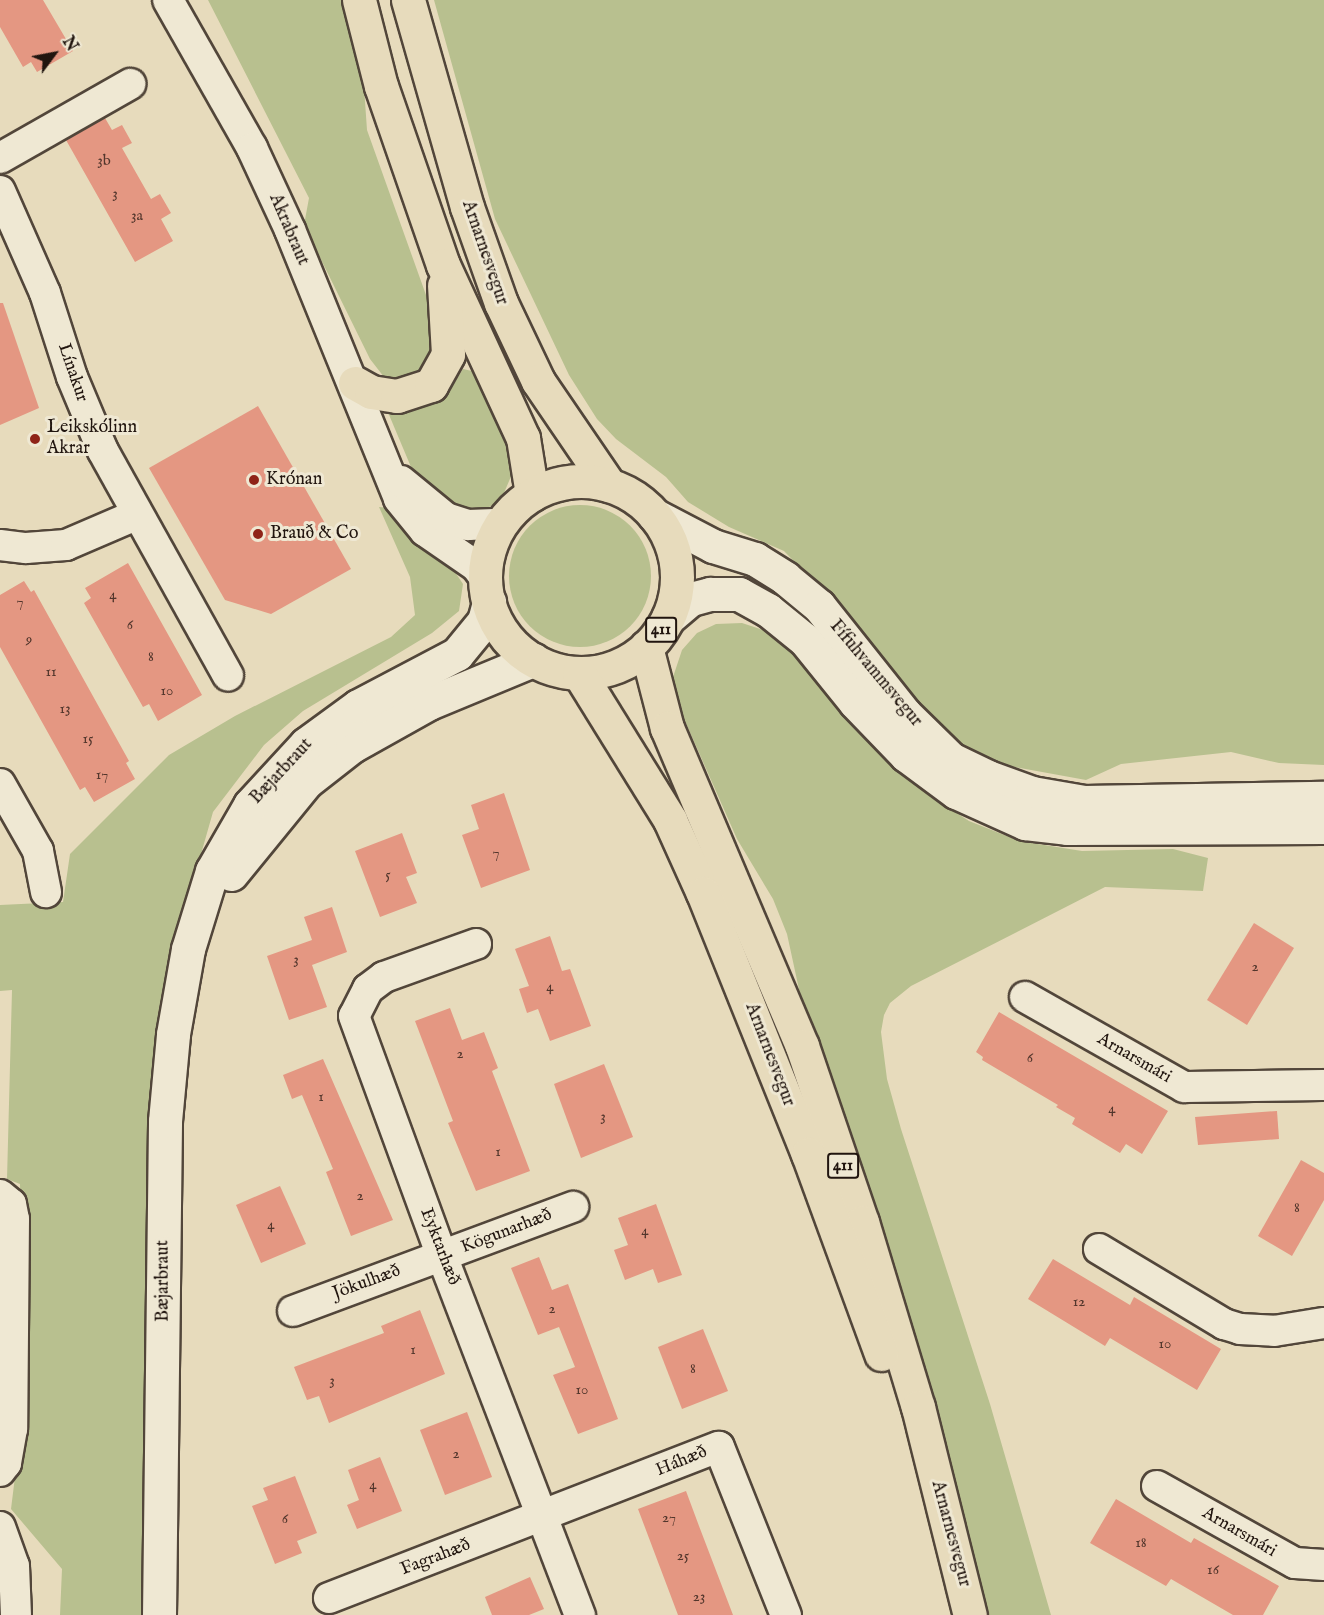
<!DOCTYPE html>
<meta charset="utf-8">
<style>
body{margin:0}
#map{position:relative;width:1324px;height:1615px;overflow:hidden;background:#e7dbbc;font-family:"IM FELL English",serif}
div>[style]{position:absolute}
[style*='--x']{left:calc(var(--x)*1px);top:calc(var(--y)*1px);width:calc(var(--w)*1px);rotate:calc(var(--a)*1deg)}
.green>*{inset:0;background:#b8c08f}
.round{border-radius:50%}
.building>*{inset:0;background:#e49782}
.roads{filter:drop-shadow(2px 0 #52463a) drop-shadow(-2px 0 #52463a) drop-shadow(0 2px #52463a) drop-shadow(0 -2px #52463a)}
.minor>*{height:30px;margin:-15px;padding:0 15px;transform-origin:15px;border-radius:15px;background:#efe8d3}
.tertiary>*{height:33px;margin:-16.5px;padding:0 16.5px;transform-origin:16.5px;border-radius:16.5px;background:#efe8d3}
.secondary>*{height:33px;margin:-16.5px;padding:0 16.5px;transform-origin:16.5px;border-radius:16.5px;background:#efe8d3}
.primary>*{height:33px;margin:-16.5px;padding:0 16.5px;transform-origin:16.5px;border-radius:16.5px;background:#e7dbbc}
.primary>.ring{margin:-16.5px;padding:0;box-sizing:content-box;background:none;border:33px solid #e7dbbc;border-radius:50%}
.dots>*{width:16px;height:16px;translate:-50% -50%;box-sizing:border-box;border:3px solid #efe8d3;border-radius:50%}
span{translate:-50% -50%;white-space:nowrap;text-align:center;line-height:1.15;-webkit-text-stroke:6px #efe8d3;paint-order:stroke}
.number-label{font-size:15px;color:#52362c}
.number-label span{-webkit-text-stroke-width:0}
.shield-label span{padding:2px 4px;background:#efe8d3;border:2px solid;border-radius:4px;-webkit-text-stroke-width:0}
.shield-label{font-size:16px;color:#21150f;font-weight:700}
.street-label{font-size:18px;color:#21150f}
.poi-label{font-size:18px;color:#21150f}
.left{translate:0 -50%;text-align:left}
.north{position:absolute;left:24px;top:24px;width:60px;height:60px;-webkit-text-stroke:4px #efe8d3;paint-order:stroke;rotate:58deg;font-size:16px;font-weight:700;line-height:24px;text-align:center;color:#21150f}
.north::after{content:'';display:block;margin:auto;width:21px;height:27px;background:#21150f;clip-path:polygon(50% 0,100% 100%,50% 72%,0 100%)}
</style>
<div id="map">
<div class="green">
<div style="clip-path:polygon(208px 0,341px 0,364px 87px,367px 130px,436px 323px,429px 370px,400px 381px,384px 377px,370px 359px,304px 225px,309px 198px)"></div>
<div style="clip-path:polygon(434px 0,1324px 0,1324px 765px,1279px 763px,1231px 752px,1121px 764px,1086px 780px,988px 762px,932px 728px,824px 592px,784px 551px,729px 527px,688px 502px,666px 477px,616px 439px,597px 419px,569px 375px,495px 219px)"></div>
<div style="clip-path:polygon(463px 369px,472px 371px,510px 449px,512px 474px,501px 500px,479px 513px,436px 499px,411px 467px,387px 410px,430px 402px,451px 388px)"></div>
<div class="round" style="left:509px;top:505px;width:142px;height:142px"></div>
<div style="clip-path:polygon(379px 507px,389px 508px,411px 537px,453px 569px,463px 584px,459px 611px,432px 633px,303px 711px,264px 745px,213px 812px,175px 945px,146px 1615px,60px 1615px,62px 1569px,11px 1509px,24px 1404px,20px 1184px,7px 1179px,12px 990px,0 991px,0 905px,63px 902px,70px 854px,169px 755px,235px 716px,391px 637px,415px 615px,410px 577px)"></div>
<div style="clip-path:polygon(742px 623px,766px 631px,800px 658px,891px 763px,927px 794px,969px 821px,1019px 841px,1082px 851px,1173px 849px,1208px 858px,1203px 891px,1105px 887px,911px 986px,890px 1003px,884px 1015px,881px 1032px,887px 1079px,901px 1129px,990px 1404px,1051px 1615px,980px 1615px,805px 1017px,787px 934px,773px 899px,737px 839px,678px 705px,672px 680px,682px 650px,697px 633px,716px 624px)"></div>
</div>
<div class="building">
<div style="clip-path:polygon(0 0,43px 0,73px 51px,37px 72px,31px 62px,23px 67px,0 27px)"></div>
<div style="clip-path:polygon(105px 118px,112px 130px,122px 125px,132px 143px,122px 148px,151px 199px,160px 194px,171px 213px,161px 219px,173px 241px,135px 262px,66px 140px)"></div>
<div style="clip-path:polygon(0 303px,3px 303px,39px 408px,0 425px)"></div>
<div style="clip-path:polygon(258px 406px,351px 569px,271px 614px,225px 600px,149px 468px)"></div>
<div style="clip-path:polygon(128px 563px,202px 695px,158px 721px,149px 704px,143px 707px,84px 603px,91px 598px,85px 588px)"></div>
<div style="clip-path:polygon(24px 581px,31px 592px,34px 590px,129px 761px,126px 763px,135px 779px,94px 802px,85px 787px,80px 790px,0 647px,0 595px)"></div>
<div style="clip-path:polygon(504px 793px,530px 870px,481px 888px,462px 835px,479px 829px,471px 805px)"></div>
<div style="clip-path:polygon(402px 833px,417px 873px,406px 877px,417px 903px,380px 917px,355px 851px)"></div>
<div style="clip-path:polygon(332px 907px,347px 952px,312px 965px,327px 1007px,289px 1020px,267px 956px,312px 940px,304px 917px)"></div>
<div style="clip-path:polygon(1254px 923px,1294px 948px,1247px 1025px,1207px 1000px)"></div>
<div style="clip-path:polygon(550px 936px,562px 971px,570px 969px,591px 1026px,550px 1041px,538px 1009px,527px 1013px,519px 989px,529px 986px,515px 949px)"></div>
<div style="clip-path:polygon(450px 1008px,462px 1040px,484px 1032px,498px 1068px,492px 1071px,530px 1171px,476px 1191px,448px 1123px,453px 1121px,415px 1021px)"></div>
<div style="clip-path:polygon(999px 1012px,1168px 1111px,1142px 1154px,1126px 1144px,1120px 1153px,1072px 1124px,1075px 1118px,1056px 1107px,1058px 1105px,982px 1060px,983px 1057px,976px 1052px)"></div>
<div style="clip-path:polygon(323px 1059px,393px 1220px,351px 1236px,326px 1172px,333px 1169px,302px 1095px,292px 1099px,283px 1075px)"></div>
<div style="clip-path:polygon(604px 1064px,633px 1137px,581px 1158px,554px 1084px)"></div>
<div style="clip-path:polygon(1277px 1111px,1279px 1139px,1198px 1145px,1195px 1117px)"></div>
<div style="clip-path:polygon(1301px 1160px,1324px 1173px,1324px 1200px,1292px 1256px,1258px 1236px)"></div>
<div style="clip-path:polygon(280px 1186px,306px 1244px,261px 1263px,236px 1205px)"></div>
<div style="clip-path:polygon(656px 1204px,682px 1275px,658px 1283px,653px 1269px,625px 1280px,614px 1250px,628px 1245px,618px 1218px)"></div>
<div style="clip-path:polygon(539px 1257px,552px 1290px,568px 1284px,618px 1419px,578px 1434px,553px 1375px,575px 1367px,559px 1327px,538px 1335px,511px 1268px)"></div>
<div style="clip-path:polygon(1053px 1259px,1130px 1305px,1134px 1297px,1221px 1349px,1197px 1390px,1110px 1338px,1105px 1346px,1028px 1299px)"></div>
<div style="clip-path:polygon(420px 1310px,445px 1374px,329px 1423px,319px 1396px,307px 1400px,294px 1367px,384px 1333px,381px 1326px)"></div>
<div style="clip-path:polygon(703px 1329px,728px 1391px,682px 1409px,658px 1347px)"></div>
<div style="clip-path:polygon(467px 1412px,492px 1477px,445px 1495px,420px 1430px)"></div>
<div style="clip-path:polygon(380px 1457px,402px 1511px,357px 1529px,347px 1505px,359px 1500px,348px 1470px)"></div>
<div style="clip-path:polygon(295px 1476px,317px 1533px,297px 1541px,302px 1553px,275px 1564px,252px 1506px,268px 1500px,263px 1488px)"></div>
<div style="clip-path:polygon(686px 1491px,699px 1526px,733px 1615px,678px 1615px,638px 1509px)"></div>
<div style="clip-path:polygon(1116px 1499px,1191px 1543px,1194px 1538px,1279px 1586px,1263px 1615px,1233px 1615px,1171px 1579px,1166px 1586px,1090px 1543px)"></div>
<div style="clip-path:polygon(530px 1577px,544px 1609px,529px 1615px,492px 1615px,485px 1597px)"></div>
</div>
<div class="roads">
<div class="minor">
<div style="--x:168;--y:0;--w:170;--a:60.4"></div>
<div style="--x:252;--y:148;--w:90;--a:65.1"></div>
<div style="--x:290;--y:230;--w:290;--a:67.9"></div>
<div style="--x:399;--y:499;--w:41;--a:50.9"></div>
<div style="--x:425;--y:531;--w:62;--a:34.5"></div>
<div style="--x:476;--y:566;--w:15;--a:53"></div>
<div style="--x:0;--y:158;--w:150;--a:-29.6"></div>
<div style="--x:0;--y:191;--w:111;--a:66.2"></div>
<div style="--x:45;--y:293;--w:88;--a:72.2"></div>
<div style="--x:72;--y:377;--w:80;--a:67.3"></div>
<div style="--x:103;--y:451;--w:257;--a:60.9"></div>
<div style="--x:401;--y:481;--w:58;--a:39.4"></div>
<div style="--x:446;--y:518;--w:23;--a:18"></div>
<div style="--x:468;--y:525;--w:33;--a:-2"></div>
<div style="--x:0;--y:545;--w:26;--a:7"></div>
<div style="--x:26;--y:548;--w:40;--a:-4.3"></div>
<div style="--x:66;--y:545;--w:76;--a:-23.2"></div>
<div style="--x:0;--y:784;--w:77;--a:60.4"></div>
<div style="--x:38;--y:851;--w:42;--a:79"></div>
<div style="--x:476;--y:944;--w:98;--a:160.3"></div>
<div style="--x:384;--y:977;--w:20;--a:143"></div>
<div style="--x:368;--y:989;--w:30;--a:117"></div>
<div style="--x:354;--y:1016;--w:256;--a:69.9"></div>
<div style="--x:442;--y:1256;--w:385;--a:69"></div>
<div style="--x:1025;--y:997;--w:183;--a:29.5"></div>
<div style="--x:1184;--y:1087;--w:140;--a:-0.8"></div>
<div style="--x:0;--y:1195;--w:14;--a:39"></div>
<div style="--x:11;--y:1204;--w:15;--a:79"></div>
<div style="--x:14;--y:1219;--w:210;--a:90.5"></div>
<div style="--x:12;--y:1429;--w:35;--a:100"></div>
<div style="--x:6;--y:1463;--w:10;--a:127"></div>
<div style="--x:1099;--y:1249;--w:146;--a:31"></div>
<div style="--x:1224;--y:1324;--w:17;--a:17"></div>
<div style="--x:1240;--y:1329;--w:34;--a:3"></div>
<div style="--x:1274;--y:1331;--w:51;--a:-9.1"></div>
<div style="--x:293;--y:1311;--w:299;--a:-20.4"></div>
<div style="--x:1157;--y:1486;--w:158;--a:29.2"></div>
<div style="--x:1295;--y:1563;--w:29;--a:4"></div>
<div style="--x:0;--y:1527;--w:41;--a:70.3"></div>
<div style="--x:14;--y:1566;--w:49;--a:87.7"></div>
<div style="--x:329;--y:1598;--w:418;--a:-21.2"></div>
<div style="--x:719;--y:1447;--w:181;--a:68.3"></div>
</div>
<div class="tertiary">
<div style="--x:231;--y:874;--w:119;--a:-50.8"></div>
<div style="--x:306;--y:782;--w:58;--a:-38"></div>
<div style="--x:352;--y:746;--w:88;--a:-29.2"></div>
<div style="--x:429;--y:703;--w:113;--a:-22.5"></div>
<div style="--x:159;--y:1615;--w:494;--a:-89.3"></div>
<div style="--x:165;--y:1121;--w:87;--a:-84.7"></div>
<div style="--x:173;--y:1034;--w:86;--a:-80"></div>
<div style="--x:188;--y:949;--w:82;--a:-72.9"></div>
<div style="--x:212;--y:871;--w:76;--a:-60.1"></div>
<div style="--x:250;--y:805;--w:83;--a:-47.4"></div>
<div style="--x:306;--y:744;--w:64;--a:-36.2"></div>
<div style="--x:358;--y:706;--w:112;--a:-27.7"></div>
<div style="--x:457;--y:654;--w:43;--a:-50.7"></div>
<div style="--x:484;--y:621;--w:20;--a:-75"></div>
</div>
<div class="secondary">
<div style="--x:654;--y:515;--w:67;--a:27.7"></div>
<div style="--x:713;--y:546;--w:44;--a:17.2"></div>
<div style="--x:755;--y:559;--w:36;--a:32"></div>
<div style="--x:785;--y:578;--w:44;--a:39.5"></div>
<div style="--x:819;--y:606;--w:138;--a:51.5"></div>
<div style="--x:905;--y:714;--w:64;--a:44.4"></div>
<div style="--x:951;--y:759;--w:41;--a:25.9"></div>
<div style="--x:988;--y:777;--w:47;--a:20"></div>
<div style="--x:1032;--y:793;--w:53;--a:9.8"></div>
<div style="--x:1084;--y:802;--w:240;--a:-1"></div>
<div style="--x:668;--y:618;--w:30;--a:-40"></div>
<div style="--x:691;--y:599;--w:20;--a:-15"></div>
<div style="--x:710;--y:594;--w:29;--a:0"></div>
<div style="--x:739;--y:594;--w:33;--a:29"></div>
<div style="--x:768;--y:610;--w:48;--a:39"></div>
<div style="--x:805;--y:640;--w:80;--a:51.1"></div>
<div style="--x:855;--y:702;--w:74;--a:46.1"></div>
<div style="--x:906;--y:755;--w:62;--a:36.5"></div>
<div style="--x:956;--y:792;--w:76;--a:24.2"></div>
<div style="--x:1025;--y:823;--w:42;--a:6.8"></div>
<div style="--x:1067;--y:828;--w:257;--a:-0.2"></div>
</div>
<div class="primary">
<div style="--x:359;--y:0;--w:89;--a:75.7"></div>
<div style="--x:381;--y:86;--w:189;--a:70.9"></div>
<div style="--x:443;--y:265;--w:191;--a:65.2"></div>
<div style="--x:523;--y:438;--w:57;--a:80.9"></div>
<div style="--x:408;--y:0;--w:215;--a:74.1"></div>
<div style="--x:467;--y:207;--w:102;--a:70.5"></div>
<div style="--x:501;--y:303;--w:86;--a:64.6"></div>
<div style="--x:538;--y:381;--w:126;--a:55.7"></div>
<div style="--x:355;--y:383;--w:18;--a:29"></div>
<div style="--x:371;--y:392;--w:26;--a:9"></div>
<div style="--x:397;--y:396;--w:36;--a:-18"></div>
<div style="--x:431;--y:385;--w:35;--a:-61"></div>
<div style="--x:448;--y:354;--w:69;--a:-93.3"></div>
<div class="ring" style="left:485px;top:481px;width:159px;height:159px"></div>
<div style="--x:646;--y:647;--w:84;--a:75.5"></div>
<div style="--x:667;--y:728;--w:345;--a:67"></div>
<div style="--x:802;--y:1046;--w:186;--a:71.2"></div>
<div style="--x:862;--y:1222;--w:193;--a:73.2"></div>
<div style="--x:918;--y:1407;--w:214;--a:76"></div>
<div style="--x:579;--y:673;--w:173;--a:58.2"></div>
<div style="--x:670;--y:820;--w:80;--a:65.7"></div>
<div style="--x:703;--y:893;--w:281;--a:68.1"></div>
<div style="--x:808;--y:1154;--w:213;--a:69.9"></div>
</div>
</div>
<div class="dots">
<div style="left:35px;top:439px;background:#8f2418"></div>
<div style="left:254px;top:480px;background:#8f2418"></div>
<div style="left:258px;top:534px;background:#8f2418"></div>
</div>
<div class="number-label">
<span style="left:104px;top:161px">3b</span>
<span style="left:115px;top:194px">3</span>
<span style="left:137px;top:216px">3a</span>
<span style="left:113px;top:595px">4</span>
<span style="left:20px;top:602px">7</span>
<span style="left:130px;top:625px">6</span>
<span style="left:29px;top:640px">9</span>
<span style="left:151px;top:657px">8</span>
<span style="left:51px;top:672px">11</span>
<span style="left:167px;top:691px">10</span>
<span style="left:65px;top:709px">13</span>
<span style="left:88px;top:739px">15</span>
<span style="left:102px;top:775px">17</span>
<span style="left:496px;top:853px">7</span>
<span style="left:388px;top:875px">5</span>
<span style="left:296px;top:960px">3</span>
<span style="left:1255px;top:967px">2</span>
<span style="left:550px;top:987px">4</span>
<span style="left:460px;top:1054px">2</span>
<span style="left:1030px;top:1058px">6</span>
<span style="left:321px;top:1097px">1</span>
<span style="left:1112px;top:1109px">4</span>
<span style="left:603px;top:1117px">3</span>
<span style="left:498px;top:1152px">1</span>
<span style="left:360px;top:1196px">2</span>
<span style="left:1297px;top:1208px">8</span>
<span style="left:271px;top:1225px">4</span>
<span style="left:645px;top:1231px">4</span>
<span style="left:1079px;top:1302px">12</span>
<span style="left:552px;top:1309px">2</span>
<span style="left:1165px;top:1344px">10</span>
<span style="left:413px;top:1350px">1</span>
<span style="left:693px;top:1369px">8</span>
<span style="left:332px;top:1381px">3</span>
<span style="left:582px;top:1390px">10</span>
<span style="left:456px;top:1454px">2</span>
<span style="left:373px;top:1485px">4</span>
<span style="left:669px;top:1518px">27</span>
<span style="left:285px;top:1519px">6</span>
<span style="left:1141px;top:1543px">18</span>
<span style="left:683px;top:1556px">25</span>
<span style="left:1213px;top:1570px">16</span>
<span style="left:699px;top:1597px">23</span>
</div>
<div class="shield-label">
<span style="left:661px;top:630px">411</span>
<span style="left:843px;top:1166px">411</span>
</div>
<div class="street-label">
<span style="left:288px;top:230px;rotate:67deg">Akrabraut</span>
<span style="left:484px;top:253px;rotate:71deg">Arnarnesvegur</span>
<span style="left:72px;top:373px;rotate:71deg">Línakur</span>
<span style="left:875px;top:674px;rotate:50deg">Fífuhvammsvegur</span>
<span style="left:282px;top:772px;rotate:-47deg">Bæjarbraut</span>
<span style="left:769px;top:1055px;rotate:69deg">Arnarnesvegur</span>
<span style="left:1134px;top:1059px;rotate:30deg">Arnarsmári</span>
<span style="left:507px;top:1232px;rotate:-21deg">Kögunarhæð</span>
<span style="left:439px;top:1247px;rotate:69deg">Eyktarhæð</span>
<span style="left:164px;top:1281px;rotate:-90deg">Bæjarbraut</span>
<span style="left:367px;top:1283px;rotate:-20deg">Jökulhæð</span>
<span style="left:682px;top:1462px;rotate:-22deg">Háhæð</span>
<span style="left:1239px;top:1533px;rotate:30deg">Arnarsmári</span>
<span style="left:950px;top:1534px;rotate:75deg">Arnarnesvegur</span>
<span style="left:436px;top:1558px;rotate:-21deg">Fagrahæð</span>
</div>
<div class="poi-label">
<span class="left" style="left:47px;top:439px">Leikskólinn<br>Akrar</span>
<span class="left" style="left:266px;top:480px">Krónan</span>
<span class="left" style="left:270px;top:534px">Brauð &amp; Co</span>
</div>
<div class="north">N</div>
</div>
